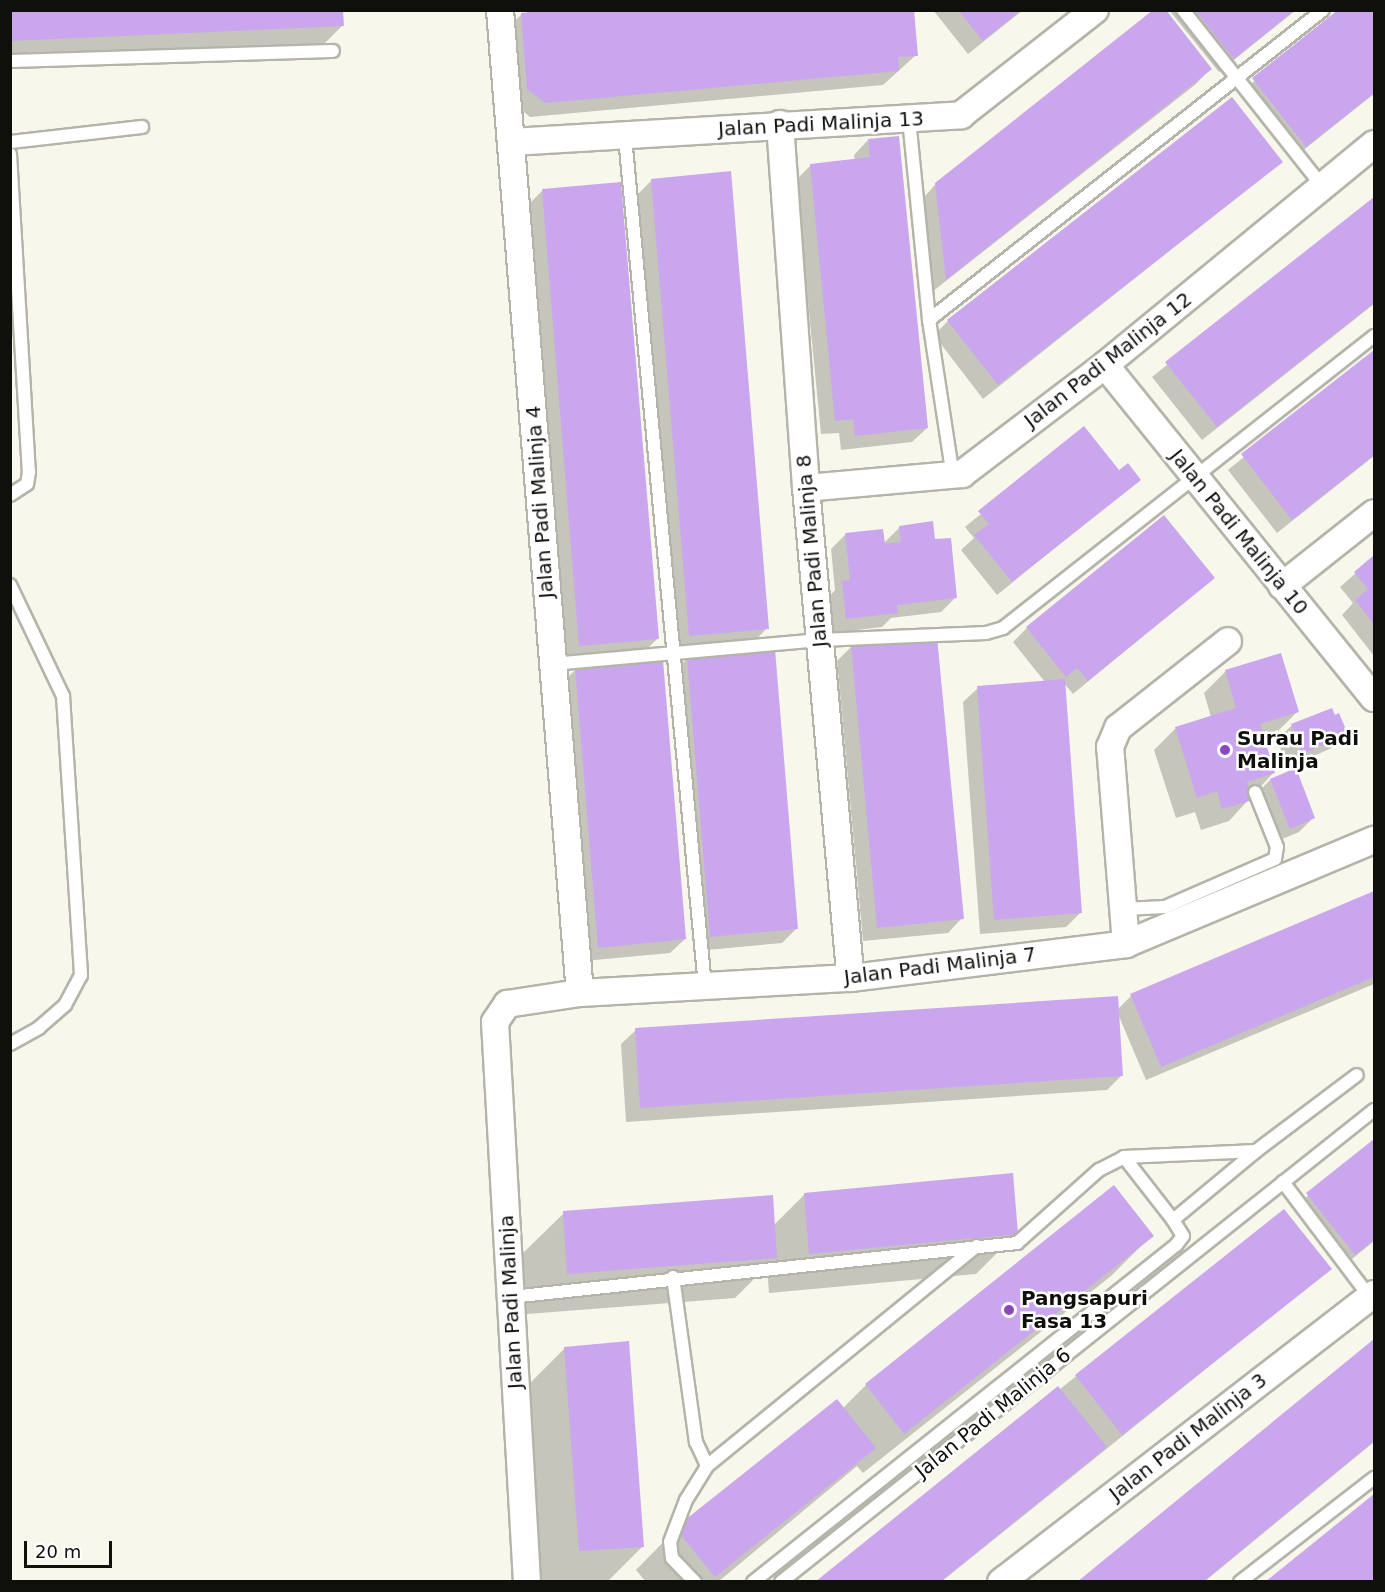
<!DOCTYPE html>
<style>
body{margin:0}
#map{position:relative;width:1385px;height:1592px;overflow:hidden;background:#f7f7ec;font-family:"DejaVu Sans",sans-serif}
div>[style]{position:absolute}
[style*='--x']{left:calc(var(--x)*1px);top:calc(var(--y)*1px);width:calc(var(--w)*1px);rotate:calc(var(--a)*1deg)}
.shadow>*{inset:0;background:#0003}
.building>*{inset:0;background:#caa6ee}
.roads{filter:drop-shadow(2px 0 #b4b4aa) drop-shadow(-2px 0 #b4b4aa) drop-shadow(0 2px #b4b4aa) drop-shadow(0 -2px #b4b4aa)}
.lane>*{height:12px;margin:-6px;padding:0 6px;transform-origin:6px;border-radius:6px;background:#fff}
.street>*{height:26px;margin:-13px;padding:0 13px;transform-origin:13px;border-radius:13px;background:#fff}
.dots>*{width:16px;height:16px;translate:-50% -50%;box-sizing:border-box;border:3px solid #fff;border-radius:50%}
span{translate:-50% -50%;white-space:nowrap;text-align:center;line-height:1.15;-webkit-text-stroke:5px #fff;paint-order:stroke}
.street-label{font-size:20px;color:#0f0f0c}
.poi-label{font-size:20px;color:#0f0f0c;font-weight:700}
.left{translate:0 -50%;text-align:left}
.frame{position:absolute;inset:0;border:12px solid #0f0f0c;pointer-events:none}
.scale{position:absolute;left:24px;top:1541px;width:88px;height:27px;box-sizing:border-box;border:3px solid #0f0f0c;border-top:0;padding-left:8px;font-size:18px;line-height:21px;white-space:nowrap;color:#0f0f0c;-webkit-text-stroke:4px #fff;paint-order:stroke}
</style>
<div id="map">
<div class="shadow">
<div style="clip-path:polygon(10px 10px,342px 26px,314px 54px,10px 68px)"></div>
<div style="clip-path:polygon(933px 10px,1023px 10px,968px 54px)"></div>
<div style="clip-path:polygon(1169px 10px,1296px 10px,1219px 72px)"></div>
<div style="clip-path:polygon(1340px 10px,1374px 10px,1374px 94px,1291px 160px,1239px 94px)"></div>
<div style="clip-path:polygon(522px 14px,916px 55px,883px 85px,530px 117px,513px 103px,507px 28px)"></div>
<div style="clip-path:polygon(1210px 69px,1196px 84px,932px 292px,922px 199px,936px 184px)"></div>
<div style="clip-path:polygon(868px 140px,927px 428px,912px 442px,841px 450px,839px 433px,821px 434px,796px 180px,811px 165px,855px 161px,854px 155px)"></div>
<div style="clip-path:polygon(1281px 162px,983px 399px,934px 335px,948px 321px)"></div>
<div style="clip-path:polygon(652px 180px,767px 628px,753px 643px,675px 649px,638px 194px)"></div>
<div style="clip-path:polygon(542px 191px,657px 639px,643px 653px,565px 660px,528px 205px)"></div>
<div style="clip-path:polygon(1374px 199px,1374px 304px,1202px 440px,1152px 377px)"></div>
<div style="clip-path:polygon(1374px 351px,1374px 456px,1277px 533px,1228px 470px)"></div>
<div style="clip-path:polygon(1084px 429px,1119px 472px,1139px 480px,997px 595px,961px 550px,974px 538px,965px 527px)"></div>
<div style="clip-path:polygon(900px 527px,933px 541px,955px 598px,941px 612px,891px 618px,882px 627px,832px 633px,829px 597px,835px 590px,831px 549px,846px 534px,883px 544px)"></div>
<div style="clip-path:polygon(1374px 557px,1374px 656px,1342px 615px,1353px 603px,1340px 587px)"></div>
<div style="clip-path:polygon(1213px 578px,1073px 694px,1063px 682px,1080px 913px,1066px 927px,980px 934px,963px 702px,978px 688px,1045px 682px,1013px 642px,1027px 628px)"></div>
<div style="clip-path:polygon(851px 647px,962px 918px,948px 933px,863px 941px,837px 661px)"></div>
<div style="clip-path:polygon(1280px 655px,1298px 711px,1276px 733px,1263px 737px,1274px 772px,1229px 821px,1201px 830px,1195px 812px,1176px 818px,1154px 750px,1176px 728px,1211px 717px,1204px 693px,1225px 672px)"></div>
<div style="clip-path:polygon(687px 659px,796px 929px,782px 943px,696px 951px,673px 673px)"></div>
<div style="clip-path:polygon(576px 669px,685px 939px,670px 953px,584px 961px,562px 683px)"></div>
<div style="clip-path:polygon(1331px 710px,1346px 734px,1332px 748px,1288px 767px,1277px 740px,1291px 726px)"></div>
<div style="clip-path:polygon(1270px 780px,1313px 818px,1299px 832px,1275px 842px,1256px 794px)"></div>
<div style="clip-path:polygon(1374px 892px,1374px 984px,1146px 1080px,1118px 1014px,1122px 1075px,1107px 1090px,626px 1122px,621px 1044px,636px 1030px,1118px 1009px,1131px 996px)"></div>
<div style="clip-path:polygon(1374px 1141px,1374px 1241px,1340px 1269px,1293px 1208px)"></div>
<div style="clip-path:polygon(1114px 1187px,1152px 1235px,1111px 1276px,863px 1473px,857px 1466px,718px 1582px,646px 1582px,636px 1570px,676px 1529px,843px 1408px,866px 1385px)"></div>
<div style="clip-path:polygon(805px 1194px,1017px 1233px,976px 1274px,769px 1293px,767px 1266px,735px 1298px,527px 1314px,523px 1253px,564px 1213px,773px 1226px)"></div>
<div style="clip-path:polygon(1284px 1211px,1330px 1269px,941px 1582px,817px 1582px)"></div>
<div style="clip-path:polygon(1374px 1341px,1374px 1442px,1204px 1582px,1080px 1582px)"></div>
<div style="clip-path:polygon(565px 1348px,643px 1546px,607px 1582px,538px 1582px,524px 1389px)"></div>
<div style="clip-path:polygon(1374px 1496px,1374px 1582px,1267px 1582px)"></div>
</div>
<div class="building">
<div style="clip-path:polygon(10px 10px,343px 10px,344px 26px,10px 41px)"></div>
<div style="clip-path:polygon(546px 10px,914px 10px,918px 56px,898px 57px,899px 71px,545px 103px,527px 89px,521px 13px)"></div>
<div style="clip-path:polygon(958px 10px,1021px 10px,983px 41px)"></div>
<div style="clip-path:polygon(1153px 10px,1166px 10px,1212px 69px,946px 280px,935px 183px)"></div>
<div style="clip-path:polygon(1195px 10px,1295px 10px,1234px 59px)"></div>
<div style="clip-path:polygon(1338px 10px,1374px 10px,1374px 93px,1306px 147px,1252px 78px)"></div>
<div style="clip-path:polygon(1232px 97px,1283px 162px,998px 385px,947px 320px)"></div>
<div style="clip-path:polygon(899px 136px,928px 428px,855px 436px,853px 419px,835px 421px,810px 164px,870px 157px,868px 139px)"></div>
<div style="clip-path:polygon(731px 171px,769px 629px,689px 636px,651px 179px)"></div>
<div style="clip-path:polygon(621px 182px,659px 639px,579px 646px,542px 189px)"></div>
<div style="clip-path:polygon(1374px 197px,1374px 303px,1217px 427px,1165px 362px)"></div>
<div style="clip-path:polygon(1374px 350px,1374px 455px,1292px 520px,1241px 454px)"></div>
<div style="clip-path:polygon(1084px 426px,1119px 470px,1128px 463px,1141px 480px,1012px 582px,974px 535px,989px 524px,978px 511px)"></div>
<div style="clip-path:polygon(1164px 515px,1215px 578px,1088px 681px,1077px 668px,1066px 677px,1026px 627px)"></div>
<div style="clip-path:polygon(933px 521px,935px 539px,951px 538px,957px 598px,897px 605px,898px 613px,846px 619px,842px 581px,850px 580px,845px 533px,883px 529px,885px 544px,901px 542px,899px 526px)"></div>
<div style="clip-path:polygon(1374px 555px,1374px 624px,1355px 600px,1368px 589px,1354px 572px)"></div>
<div style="clip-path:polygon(937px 637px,964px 919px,877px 928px,851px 645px)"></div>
<div style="clip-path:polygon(775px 649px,798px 929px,710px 937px,687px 657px)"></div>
<div style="clip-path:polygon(1281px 653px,1299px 712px,1260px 724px,1275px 773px,1247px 782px,1253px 800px,1222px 809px,1217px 791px,1197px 798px,1175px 727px,1236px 708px,1225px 670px)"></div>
<div style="clip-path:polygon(663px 660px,686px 939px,598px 948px,575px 667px)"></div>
<div style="clip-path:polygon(1065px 679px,1082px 913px,994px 920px,977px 686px)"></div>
<div style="clip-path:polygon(1332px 708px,1335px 715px,1339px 713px,1348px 734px,1302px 754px,1291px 724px)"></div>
<div style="clip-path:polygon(1296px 768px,1315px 818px,1290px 829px,1270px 779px)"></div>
<div style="clip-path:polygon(1374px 891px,1374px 977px,1161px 1067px,1130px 994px)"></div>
<div style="clip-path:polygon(1118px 996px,1123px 1076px,640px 1108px,635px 1028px)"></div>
<div style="clip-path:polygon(1374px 1139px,1374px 1240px,1355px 1255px,1306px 1193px)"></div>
<div style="clip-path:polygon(1013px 1173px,1018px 1234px,809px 1254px,804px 1193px)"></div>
<div style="clip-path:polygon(1114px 1185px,1154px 1236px,904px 1434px,865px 1384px)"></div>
<div style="clip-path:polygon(773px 1195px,777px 1258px,567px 1274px,563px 1211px)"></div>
<div style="clip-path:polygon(1284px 1209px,1332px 1269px,1122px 1435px,1075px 1375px)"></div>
<div style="clip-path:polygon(1374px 1339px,1374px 1441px,1203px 1582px,1077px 1582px)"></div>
<div style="clip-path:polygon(629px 1341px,644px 1547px,579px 1551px,564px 1347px)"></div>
<div style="clip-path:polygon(1058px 1386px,1107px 1447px,940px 1582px,815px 1582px)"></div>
<div style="clip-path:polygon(837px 1399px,876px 1448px,715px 1577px,675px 1528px)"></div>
<div style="clip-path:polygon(1374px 1494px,1374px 1582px,1265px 1582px)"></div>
</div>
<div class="roads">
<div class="lane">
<div style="--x:1183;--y:10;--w:226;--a:51.7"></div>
<div style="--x:10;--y:61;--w:323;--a:-1.8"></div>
<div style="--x:909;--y:119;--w:202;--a:84.3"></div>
<div style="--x:929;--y:320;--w:158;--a:81.3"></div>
<div style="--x:625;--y:137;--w:854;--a:84.62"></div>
<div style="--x:10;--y:142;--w:133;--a:-6.5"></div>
<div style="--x:10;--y:154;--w:319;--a:86.6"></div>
<div style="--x:29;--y:472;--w:12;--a:99"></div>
<div style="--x:27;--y:484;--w:20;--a:147"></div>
<div style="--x:929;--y:320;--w:501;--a:-38.2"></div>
<div style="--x:10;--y:585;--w:123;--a:64.5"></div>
<div style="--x:63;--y:696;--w:280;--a:86.3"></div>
<div style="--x:81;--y:975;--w:34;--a:118"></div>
<div style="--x:65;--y:1005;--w:35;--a:139"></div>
<div style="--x:39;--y:1028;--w:33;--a:151"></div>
<div style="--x:552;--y:664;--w:269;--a:-5.1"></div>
<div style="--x:820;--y:640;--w:166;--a:-2.4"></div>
<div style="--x:986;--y:633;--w:18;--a:-16"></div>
<div style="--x:1003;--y:628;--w:472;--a:-38.2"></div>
<div style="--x:1123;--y:909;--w:42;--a:-2.7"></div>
<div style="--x:1165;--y:907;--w:120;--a:-23.6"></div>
<div style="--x:1275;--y:859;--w:12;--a:-81"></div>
<div style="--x:1277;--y:847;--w:59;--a:-111.8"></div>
<div style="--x:1124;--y:1157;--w:80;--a:52.1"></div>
<div style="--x:1173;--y:1220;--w:108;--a:-39.7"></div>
<div style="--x:1283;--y:1182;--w:148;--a:53"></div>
<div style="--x:673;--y:1277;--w:167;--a:82.1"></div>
<div style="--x:696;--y:1442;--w:26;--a:65"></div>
<div style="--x:707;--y:1466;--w:348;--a:-39.2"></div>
<div style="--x:511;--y:1297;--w:509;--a:-6.09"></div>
<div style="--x:1017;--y:1243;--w:110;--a:-41.7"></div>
<div style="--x:1099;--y:1170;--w:28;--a:-27"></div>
<div style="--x:1124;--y:1157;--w:132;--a:-2.6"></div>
<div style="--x:1256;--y:1151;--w:126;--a:-37"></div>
<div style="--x:695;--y:1582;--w:33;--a:-134"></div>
<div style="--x:672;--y:1558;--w:16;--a:-97"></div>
<div style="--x:670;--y:1542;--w:45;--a:-69.1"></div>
<div style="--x:686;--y:1500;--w:40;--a:-58"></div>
<div style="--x:753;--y:1582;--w:541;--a:-38.54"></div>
<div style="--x:1176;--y:1245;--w:11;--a:-52"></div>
<div style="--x:1183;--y:1236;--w:19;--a:-122"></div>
<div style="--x:781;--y:1582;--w:758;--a:-38.52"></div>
<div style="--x:1240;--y:1582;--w:170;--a:-37.8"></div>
</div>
<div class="street">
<div style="--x:500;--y:10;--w:986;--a:85.35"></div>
<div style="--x:780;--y:124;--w:365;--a:85.9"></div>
<div style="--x:806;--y:488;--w:492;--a:84.8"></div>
<div style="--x:512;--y:142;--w:450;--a:-3.4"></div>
<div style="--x:961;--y:115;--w:170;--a:-38.1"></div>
<div style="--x:1105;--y:365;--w:428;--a:51.1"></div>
<div style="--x:806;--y:488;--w:157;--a:-5.1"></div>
<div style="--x:962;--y:474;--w:180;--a:-37.3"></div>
<div style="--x:1105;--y:365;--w:348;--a:-39.4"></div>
<div style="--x:1282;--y:586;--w:117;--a:-38.4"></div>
<div style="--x:1126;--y:944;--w:198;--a:-94.6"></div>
<div style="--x:1110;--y:747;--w:21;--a:-67"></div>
<div style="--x:1118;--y:728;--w:140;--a:-38.3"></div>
<div style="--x:527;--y:1582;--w:561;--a:-93.27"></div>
<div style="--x:495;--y:1022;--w:22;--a:-56"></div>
<div style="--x:507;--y:1004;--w:74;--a:-8.6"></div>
<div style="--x:580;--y:993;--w:271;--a:-3.2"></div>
<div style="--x:851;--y:978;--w:277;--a:-7"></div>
<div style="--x:1126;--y:944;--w:269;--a:-22.8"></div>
<div style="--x:1001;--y:1582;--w:471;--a:-37.7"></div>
</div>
</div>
<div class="dots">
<div style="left:1225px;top:750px;background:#8948bd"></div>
<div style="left:1009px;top:1310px;background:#8948bd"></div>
</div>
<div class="street-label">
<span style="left:821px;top:124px;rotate:-3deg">Jalan Padi Malinja 13</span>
<span style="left:1108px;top:360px;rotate:-38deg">Jalan Padi Malinja 12</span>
<span style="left:540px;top:502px;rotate:-94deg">Jalan Padi Malinja 4</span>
<span style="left:1239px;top:532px;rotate:51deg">Jalan Padi Malinja 10</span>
<span style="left:812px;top:551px;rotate:-95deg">Jalan Padi Malinja 8</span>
<span style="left:940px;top:966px;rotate:-7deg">Jalan Padi Malinja 7</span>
<span style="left:511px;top:1302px;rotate:-93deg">Jalan Padi Malinja</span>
<span style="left:993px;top:1413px;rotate:-39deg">Jalan Padi Malinja 6</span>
<span style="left:1188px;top:1437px;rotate:-38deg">Jalan Padi Malinja 3</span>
</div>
<div class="poi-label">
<span class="left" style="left:1237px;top:750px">Surau Padi<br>Malinja</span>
<span class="left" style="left:1021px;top:1310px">Pangsapuri<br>Fasa 13</span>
</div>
<div class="frame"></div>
<div class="scale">20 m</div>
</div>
